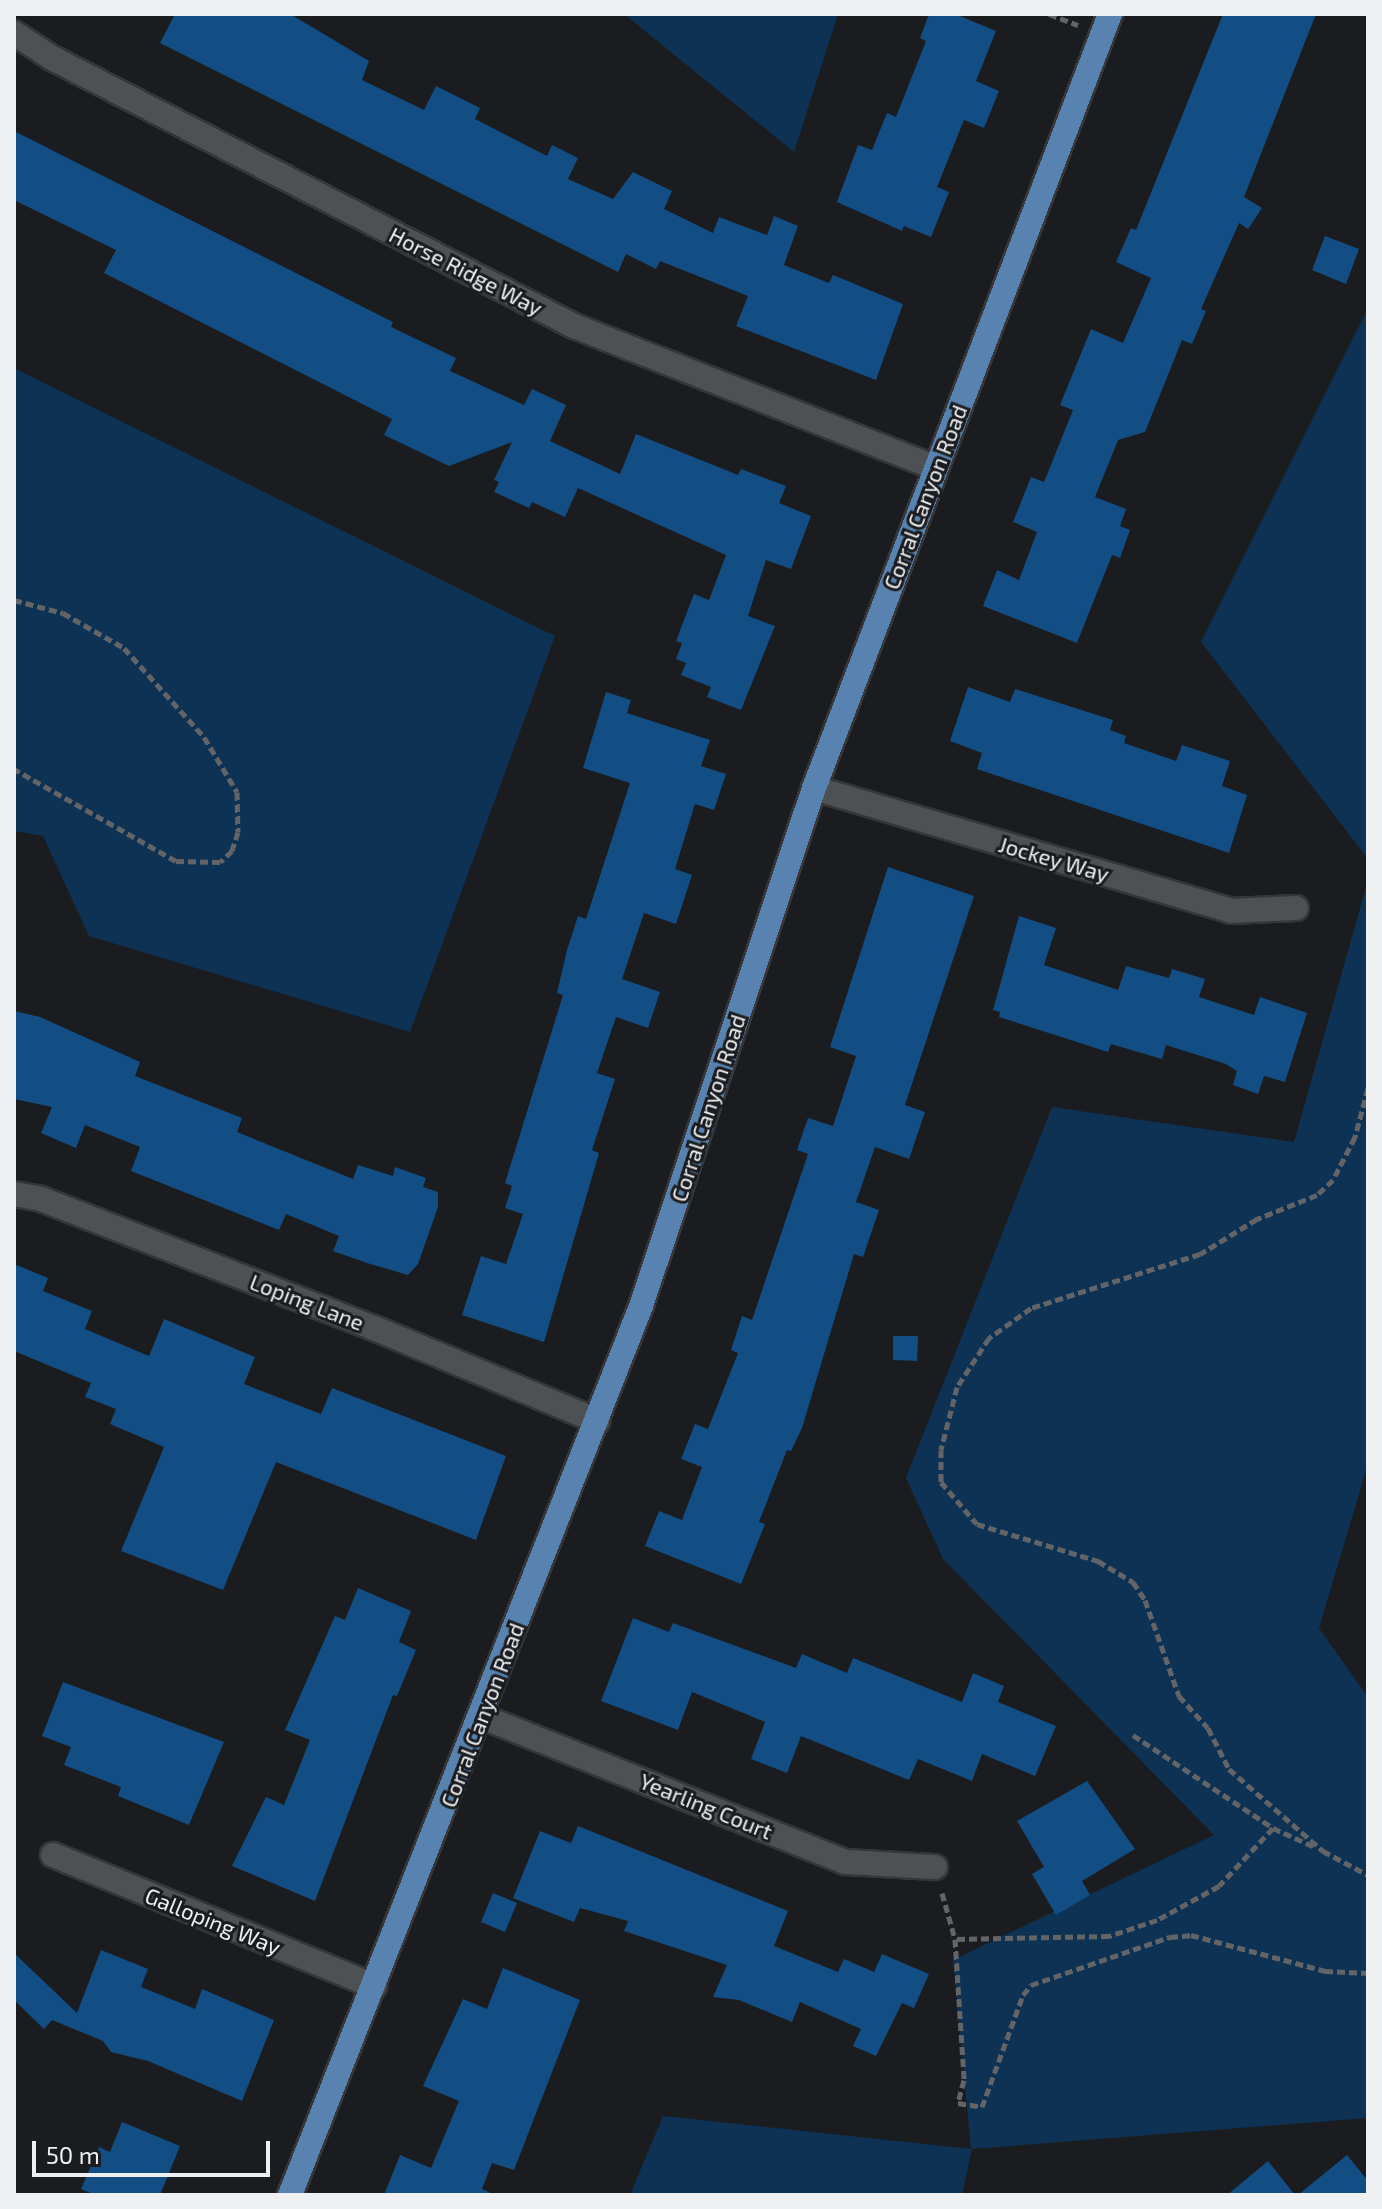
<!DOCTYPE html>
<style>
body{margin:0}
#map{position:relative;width:1382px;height:2209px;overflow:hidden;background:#1a1c1f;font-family:"Exo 2",sans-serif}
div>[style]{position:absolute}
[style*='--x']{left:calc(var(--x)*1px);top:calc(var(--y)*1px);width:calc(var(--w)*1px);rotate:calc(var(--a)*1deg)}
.green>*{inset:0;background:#0d3254}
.building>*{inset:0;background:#124e84}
.path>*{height:5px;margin-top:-2.5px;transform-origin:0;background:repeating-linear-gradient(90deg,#626467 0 8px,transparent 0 12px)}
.roads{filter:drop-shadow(2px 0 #343638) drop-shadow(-2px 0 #343638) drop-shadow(0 2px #343638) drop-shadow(0 -2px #343638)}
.minor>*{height:24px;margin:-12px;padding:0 12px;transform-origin:12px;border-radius:12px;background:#4e5154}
.major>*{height:24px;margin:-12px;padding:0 12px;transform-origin:12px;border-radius:12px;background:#5883b0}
span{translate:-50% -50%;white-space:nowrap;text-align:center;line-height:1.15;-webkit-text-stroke:6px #1a1c1f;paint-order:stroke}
.street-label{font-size:22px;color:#eef0f2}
.frame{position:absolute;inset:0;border:16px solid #eef0f2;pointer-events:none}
.scale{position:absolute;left:32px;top:2141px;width:238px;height:36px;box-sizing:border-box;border:4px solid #eef0f2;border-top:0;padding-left:10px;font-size:24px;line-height:28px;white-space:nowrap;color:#eef0f2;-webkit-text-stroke:6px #1a1c1f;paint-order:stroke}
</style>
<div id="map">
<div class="green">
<div style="clip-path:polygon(624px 14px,838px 14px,794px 152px)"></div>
<div style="clip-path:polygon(1368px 308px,1368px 859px,1201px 642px)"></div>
<div style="clip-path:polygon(14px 368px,555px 636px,410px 1032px,89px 936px,43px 836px,14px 831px)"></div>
<div style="clip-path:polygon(1368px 880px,1368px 1464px,1319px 1628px,1368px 1697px,1368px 2118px,972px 2149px,962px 2195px,630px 2195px,663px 2116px,971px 2149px,953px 1960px,1214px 1835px,943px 1559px,906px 1478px,1052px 1107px,1294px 1142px)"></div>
</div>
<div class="building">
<div style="clip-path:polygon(175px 14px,290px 14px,369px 61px,362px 80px,424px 110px,436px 86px,480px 108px,475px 119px,547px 156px,552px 145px,578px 158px,568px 179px,613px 199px,633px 172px,672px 191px,664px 209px,713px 233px,719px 217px,767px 235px,774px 216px,798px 226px,784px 265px,829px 283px,833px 275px,903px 304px,876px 380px,736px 326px,748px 296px,660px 261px,656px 269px,626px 254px,618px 272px,160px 43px)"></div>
<div style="clip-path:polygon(929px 14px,955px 14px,996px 31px,976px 81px,999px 91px,984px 128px,964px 120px,937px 187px,949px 192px,931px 237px,904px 226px,902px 231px,837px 202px,858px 145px,872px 150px,887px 113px,896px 117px,926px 41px,920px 38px)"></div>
<div style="clip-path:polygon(1223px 14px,1316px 14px,1244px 197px,1262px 208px,1248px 229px,1239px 223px,1201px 309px,1206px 311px,1192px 344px,1182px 340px,1145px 432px,1118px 440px,1095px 497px,1126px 509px,1120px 526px,1130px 530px,1120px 558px,1112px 555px,1077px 643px,983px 606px,997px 570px,1019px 580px,1037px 532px,1013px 522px,1031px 477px,1044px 482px,1073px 410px,1060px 405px,1091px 329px,1123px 343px,1151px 278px,1116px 262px,1131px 228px,1136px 230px)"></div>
<div style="clip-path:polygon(14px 131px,393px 322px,391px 327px,456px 358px,450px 371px,524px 405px,532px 389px,566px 405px,550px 441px,620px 474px,636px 434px,738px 475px,741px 469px,786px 486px,779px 503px,811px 516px,791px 569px,766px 560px,748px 616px,775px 626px,741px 710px,707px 697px,711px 687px,681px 675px,686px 663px,676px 659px,682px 643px,676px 641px,694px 594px,709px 600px,726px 555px,578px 488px,565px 517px,532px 502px,529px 508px,494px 492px,499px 482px,494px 480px,512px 442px,449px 466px,384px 435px,392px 419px,104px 273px,116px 250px,14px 200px)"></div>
<div style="clip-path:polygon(1325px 236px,1359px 249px,1346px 284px,1312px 270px)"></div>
<div style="clip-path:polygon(968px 687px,1010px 702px,1015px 689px,1113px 720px,1110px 730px,1126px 736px,1124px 743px,1176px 761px,1182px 745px,1230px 761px,1222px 786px,1247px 795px,1229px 853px,977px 769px,982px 753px,950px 741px)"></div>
<div style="clip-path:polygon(606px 692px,631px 700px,627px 713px,710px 740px,701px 766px,726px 774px,714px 810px,695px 804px,675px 869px,692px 875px,676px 924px,644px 913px,622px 979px,660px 992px,648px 1028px,616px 1017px,597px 1073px,615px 1079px,592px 1150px,599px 1153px,544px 1342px,462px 1315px,481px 1256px,506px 1264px,523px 1214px,505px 1208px,512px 1186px,505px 1183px,563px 995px,557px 993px,567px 950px,578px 916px,586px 919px,630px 783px,583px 768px)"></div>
<div style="clip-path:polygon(888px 867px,974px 896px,905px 1105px,925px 1112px,909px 1159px,875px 1147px,856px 1202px,879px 1210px,863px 1257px,854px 1254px,802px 1428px,791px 1451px,787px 1450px,759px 1522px,765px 1524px,741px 1584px,645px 1546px,659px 1511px,682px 1520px,702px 1467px,681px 1459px,695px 1424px,708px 1429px,738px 1353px,731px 1350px,742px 1316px,752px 1320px,808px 1154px,797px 1150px,808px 1118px,833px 1126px,856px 1056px,830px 1047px)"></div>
<div style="clip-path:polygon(1019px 916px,1056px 928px,1044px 965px,1118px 990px,1126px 966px,1169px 978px,1172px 969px,1205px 979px,1199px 997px,1254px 1015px,1260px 997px,1307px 1013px,1285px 1082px,1264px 1076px,1258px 1094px,1233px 1085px,1237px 1071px,1226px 1064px,1166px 1045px,1162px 1059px,1111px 1044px,1108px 1052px,999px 1017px,1000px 1012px,993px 1010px)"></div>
<div style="clip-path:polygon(14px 1011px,40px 1017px,140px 1062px,135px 1076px,242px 1118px,237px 1132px,353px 1179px,358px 1165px,393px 1176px,395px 1167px,426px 1178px,423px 1187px,438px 1192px,438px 1207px,418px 1264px,408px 1275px,367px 1263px,333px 1251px,339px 1236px,286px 1214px,279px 1230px,131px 1171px,140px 1147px,85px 1125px,76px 1148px,41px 1133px,52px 1107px,14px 1099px)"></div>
<div style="clip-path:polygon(14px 1264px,48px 1278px,43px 1291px,92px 1311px,85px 1329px,149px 1356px,164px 1319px,255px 1357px,244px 1384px,321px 1414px,332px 1388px,506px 1456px,476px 1540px,276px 1462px,223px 1590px,121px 1551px,164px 1447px,110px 1424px,116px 1409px,85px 1397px,91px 1383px,14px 1351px)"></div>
<div style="clip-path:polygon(893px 1336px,918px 1336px,917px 1361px,893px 1360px)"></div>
<div style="clip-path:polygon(358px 1588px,411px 1611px,399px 1642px,416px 1650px,397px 1696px,393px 1695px,315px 1901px,232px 1866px,266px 1797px,284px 1805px,310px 1740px,285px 1730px,335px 1616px,345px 1620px)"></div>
<div style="clip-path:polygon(633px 1618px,669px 1632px,673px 1623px,796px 1668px,802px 1654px,847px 1673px,853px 1658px,962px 1702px,973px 1673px,1004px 1686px,998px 1702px,1056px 1726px,1035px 1776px,982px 1754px,972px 1781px,918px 1759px,909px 1780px,801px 1736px,787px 1773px,751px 1759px,765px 1722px,692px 1692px,678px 1730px,601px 1701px)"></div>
<div style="clip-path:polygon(63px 1682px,224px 1742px,189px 1825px,118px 1796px,121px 1787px,64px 1765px,71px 1747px,42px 1736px)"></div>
<div style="clip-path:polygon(1087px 1781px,1135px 1849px,1082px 1881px,1090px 1895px,1056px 1915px,1032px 1874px,1044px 1867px,1017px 1821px)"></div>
<div style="clip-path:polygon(578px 1826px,788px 1911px,774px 1946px,838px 1972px,844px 1959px,874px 1972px,882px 1954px,929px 1974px,914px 2008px,902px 2003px,876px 2056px,853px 2046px,861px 2029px,800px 2002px,792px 2022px,739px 2000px,713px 1997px,727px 1965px,624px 1931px,628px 1921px,580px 1908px,574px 1922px,513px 1898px,540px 1831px,571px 1843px)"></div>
<div style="clip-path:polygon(493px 1893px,517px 1903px,505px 1932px,481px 1922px)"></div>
<div style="clip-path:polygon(101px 1950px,148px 1969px,141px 1987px,195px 2009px,202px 1989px,274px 2020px,242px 2101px,148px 2061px,111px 2052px,103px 2041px,52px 2020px,44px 2029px,14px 2000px,14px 1953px,77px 2013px)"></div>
<div style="clip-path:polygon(503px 1968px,580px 2000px,514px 2170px,492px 2163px,482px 2189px,495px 2195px,384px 2195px,400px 2155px,431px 2168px,459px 2101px,423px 2086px,463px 1999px,487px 2009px)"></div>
<div style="clip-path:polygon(122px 2122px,180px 2146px,160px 2195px,95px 2195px,81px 2189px,99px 2147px,110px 2152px)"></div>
<div style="clip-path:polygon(1347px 2155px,1368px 2181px,1368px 2195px,1298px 2195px)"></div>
<div style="clip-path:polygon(1268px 2161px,1295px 2195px,1227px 2195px)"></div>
</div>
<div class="path">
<div style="--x:1049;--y:14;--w:31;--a:21"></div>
<div style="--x:14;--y:600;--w:51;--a:14.9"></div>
<div style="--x:63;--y:613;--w:70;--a:29.8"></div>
<div style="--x:124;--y:648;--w:120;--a:48"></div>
<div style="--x:204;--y:737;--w:64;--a:59"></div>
<div style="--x:237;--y:792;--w:40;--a:88.6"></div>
<div style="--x:238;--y:832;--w:20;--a:108"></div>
<div style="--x:232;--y:851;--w:16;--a:137"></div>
<div style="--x:220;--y:862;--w:44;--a:-178.7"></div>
<div style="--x:176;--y:861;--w:186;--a:-150.4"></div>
<div style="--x:1368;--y:1088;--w:51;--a:104.9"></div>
<div style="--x:1355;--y:1137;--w:48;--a:117.1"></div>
<div style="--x:1333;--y:1180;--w:22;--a:137"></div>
<div style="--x:1317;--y:1195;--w:65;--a:158.2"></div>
<div style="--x:1257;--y:1219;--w:67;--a:148.4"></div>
<div style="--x:1200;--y:1254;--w:177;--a:162.3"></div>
<div style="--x:1031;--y:1308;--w:52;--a:144.5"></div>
<div style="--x:989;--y:1338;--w:59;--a:123.1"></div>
<div style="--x:957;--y:1387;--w:65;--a:104.3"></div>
<div style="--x:941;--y:1450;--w:32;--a:90"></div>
<div style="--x:941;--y:1482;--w:55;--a:49.4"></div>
<div style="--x:977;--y:1524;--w:127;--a:17"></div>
<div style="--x:1098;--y:1561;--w:41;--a:31"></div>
<div style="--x:1133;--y:1582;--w:22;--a:56"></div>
<div style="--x:1145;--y:1600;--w:102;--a:70.5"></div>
<div style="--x:1179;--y:1696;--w:43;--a:47.8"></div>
<div style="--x:1208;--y:1728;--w:46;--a:62.9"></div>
<div style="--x:1229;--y:1769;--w:125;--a:41.1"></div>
<div style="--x:1323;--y:1851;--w:51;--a:28.1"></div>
<div style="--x:1133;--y:1735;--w:168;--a:33.6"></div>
<div style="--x:1273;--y:1828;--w:79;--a:133"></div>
<div style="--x:1219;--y:1886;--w:71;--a:151.3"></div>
<div style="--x:1157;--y:1920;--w:51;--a:161.6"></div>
<div style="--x:1109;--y:1936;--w:154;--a:178.9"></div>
<div style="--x:955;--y:1939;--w:141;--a:86.3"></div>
<div style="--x:964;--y:2080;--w:24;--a:105"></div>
<div style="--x:958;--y:2103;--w:24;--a:9"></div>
<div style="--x:982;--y:2107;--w:119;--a:-69.9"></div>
<div style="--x:1023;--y:1995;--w:13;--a:-51"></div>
<div style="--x:1031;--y:1985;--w:147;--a:-19.1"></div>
<div style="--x:1170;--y:1937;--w:21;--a:-5"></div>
<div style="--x:1191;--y:1935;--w:139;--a:15"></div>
<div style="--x:1325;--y:1971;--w:43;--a:2.7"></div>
<div style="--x:1273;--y:1828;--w:46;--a:24.3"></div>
<div style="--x:942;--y:1893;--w:48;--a:74.2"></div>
</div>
<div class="roads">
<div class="minor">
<div style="--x:14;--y:33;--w:45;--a:33.3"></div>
<div style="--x:52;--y:58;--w:587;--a:27.18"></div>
<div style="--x:574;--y:326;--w:389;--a:21.4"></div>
<div style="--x:814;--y:788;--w:435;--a:16.4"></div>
<div style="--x:1231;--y:911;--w:65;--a:-2.6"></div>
<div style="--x:14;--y:1194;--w:27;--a:10"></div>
<div style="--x:41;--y:1199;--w:357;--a:21.2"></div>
<div style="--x:374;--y:1328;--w:242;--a:22.6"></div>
<div style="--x:483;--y:1717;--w:390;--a:21.8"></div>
<div style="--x:845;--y:1862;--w:90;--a:3.2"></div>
<div style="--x:53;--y:1855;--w:347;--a:22.2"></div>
</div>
<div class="major">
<div style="--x:290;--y:2195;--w:956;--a:-68.45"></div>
<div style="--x:641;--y:1306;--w:546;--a:-71.53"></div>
<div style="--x:814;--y:788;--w:829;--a:-69.07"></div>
</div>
</div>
<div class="street-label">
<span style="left:466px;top:271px;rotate:27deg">Horse Ridge Way</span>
<span style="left:925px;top:497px;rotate:-69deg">Corral Canyon Road</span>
<span style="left:1054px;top:859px;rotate:16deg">Jockey Way</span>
<span style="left:708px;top:1108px;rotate:-72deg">Corral Canyon Road</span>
<span style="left:307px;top:1302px;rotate:21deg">Loping Lane</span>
<span style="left:482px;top:1715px;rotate:-69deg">Corral Canyon Road</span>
<span style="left:706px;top:1806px;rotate:22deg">Yearling Court</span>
<span style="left:213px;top:1921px;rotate:22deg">Galloping Way</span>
</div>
<div class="frame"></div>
<div class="scale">50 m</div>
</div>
